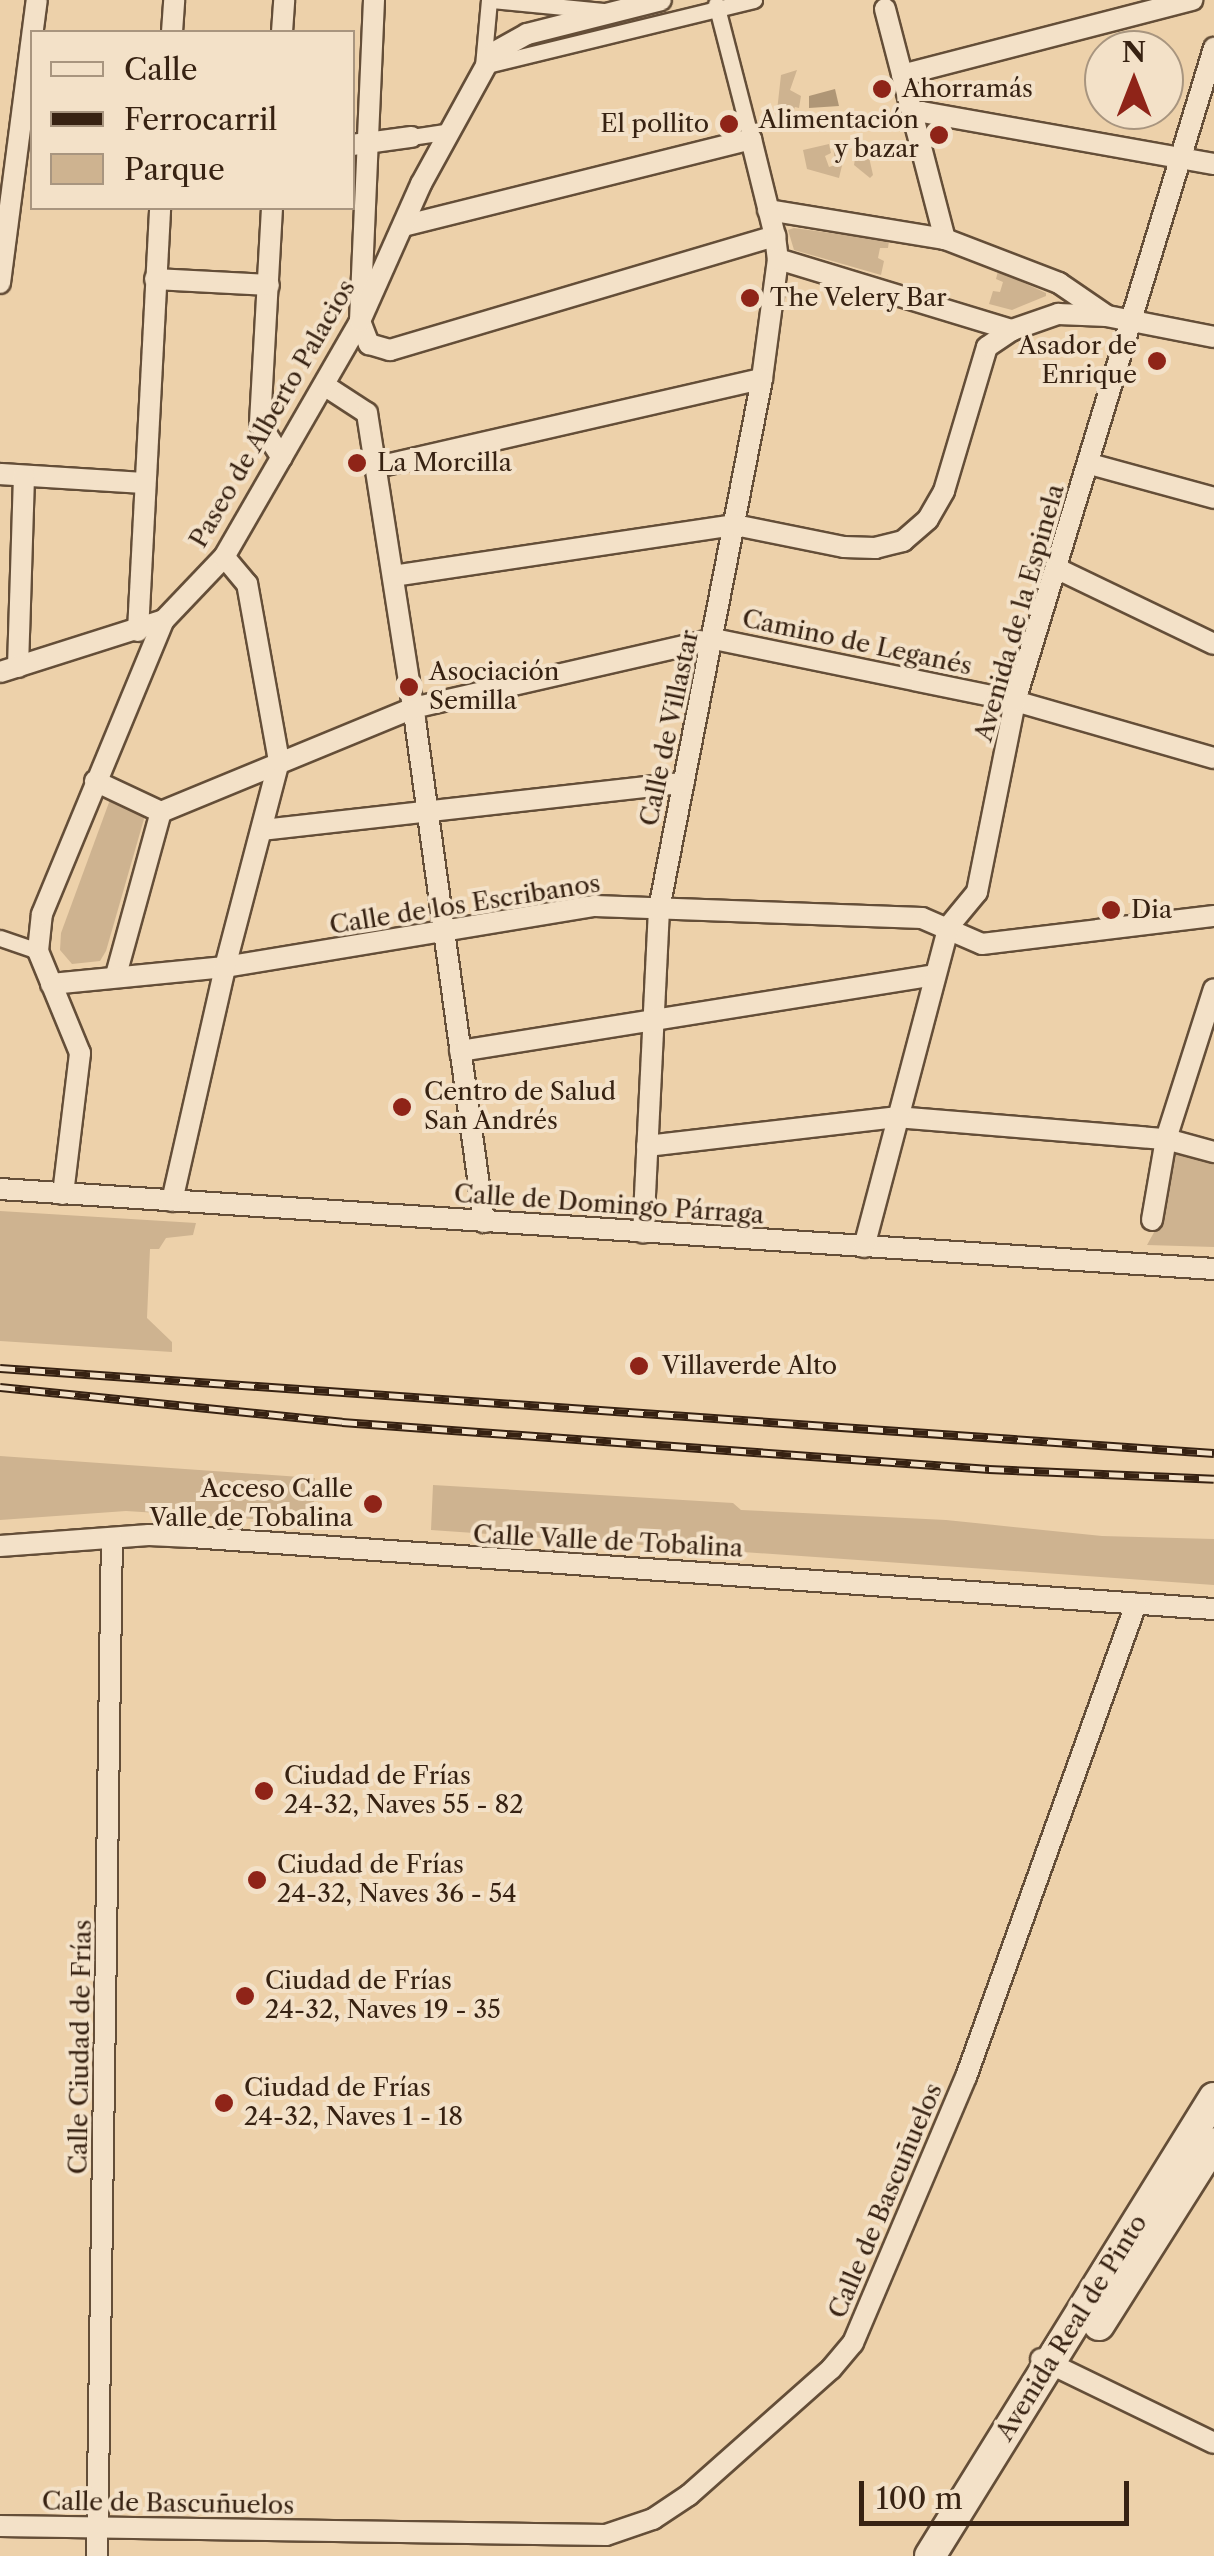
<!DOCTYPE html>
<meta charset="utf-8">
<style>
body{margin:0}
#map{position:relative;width:1214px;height:2556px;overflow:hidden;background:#edd1aa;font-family:"Libre Caslon Text",serif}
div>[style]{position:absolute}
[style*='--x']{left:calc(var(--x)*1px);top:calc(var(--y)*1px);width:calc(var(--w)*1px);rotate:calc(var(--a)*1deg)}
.green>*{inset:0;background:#ceb390}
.water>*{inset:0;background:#af9676}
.roads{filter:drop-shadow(2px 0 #644e38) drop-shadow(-2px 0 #644e38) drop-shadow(0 2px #644e38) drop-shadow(0 -2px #644e38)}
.pedestrian>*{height:15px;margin:-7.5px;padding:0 7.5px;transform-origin:7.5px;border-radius:7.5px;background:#f3e1c8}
.minor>*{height:20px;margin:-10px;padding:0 10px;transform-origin:10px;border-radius:10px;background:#f3e1c8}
.secondary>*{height:30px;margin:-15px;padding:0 15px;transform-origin:15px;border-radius:15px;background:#f3e1c8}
.rail>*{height:9px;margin-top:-4.5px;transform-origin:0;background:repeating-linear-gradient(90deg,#f3e1c8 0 15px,#372212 0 30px);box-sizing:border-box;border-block:2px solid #372212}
.dots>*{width:28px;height:28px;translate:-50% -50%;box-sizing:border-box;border:5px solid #f3e1c8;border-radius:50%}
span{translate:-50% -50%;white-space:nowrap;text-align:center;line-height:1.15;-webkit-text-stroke:8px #f3e1c8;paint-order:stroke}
.poi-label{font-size:25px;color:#372212}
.left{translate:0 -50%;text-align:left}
.right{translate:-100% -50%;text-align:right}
.street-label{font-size:25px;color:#372212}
.legend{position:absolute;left:30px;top:30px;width:325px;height:180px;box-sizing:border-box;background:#f3e1c8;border:2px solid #a8957f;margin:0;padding:12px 18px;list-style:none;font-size:30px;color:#372212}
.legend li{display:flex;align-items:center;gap:20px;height:50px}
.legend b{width:50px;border:2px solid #a8957f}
.north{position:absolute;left:1084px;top:30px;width:100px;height:100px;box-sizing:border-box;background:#f3e1c8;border:2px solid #a8957f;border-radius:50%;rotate:0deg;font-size:28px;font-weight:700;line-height:40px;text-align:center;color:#372212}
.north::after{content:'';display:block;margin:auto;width:35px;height:45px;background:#8f2418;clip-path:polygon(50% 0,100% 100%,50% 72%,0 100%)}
.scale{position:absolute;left:859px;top:2481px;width:270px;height:45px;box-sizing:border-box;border:5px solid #372212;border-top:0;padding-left:12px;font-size:30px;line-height:35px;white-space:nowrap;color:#372212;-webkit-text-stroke:8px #f3e1c8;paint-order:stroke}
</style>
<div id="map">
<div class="green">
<div style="clip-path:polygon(797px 70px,790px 90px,801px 96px,799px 108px,795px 107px,790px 117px,776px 120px,781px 75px)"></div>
<div style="clip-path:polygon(838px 142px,846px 149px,839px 178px,807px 169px,803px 150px,829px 144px,831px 153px,825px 156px,829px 167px,835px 165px,833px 143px)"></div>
<div style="clip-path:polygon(866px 144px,873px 175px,870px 178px,854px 165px,857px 146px)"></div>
<div style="clip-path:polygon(794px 228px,889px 241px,888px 248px,880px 248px,878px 258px,884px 261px,881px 275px,794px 250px,788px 230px)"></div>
<div style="clip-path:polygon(998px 271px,1046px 293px,1046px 296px,1012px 310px,989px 304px,993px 291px,1000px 292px,1003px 282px,996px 279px)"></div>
<div style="clip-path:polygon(111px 797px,146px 812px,106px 951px,100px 961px,72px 964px,60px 950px,61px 933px)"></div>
<div style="clip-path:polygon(1174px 1152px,1214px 1162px,1214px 1247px,1147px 1245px,1158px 1225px)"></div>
<div style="clip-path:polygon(0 1211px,196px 1223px,193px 1235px,166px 1238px,159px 1249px,150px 1249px,147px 1318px,172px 1342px,172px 1352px,0 1341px)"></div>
<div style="clip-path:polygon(0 1456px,315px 1478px,313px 1523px,126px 1511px,0 1520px)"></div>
<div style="clip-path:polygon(433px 1485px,733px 1503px,741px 1510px,946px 1520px,1102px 1536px,1214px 1539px,1214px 1585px,431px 1530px)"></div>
</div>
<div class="water">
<div style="clip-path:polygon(835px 89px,839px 106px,809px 108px,809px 96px)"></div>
</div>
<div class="roads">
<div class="pedestrian">
<div style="--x:489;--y:0;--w:66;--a:95.2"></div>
<div style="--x:483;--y:66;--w:279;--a:-13.7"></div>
<div style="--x:492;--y:0;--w:114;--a:5.6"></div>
<div style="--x:716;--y:4;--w:139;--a:75.5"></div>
<div style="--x:411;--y:137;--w:40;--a:-8.5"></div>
<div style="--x:0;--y:938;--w:40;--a:18.9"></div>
</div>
<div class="minor">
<div style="--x:374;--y:0;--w:321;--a:92.5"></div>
<div style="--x:360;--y:321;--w:25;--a:69"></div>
<div style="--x:369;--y:344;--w:22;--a:16"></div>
<div style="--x:390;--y:350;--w:402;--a:-16.5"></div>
<div style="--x:885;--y:9;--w:238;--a:75.4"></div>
<div style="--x:172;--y:32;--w:32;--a:-86"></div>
<div style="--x:282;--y:32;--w:32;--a:-86"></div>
<div style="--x:902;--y:75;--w:300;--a:-14.5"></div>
<div style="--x:912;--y:115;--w:10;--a:-17"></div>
<div style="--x:922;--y:112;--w:297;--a:10.1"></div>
<div style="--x:352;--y:145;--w:60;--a:-7.7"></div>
<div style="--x:272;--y:208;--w:216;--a:93.2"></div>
<div style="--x:260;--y:424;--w:40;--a:57.1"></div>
<div style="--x:768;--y:210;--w:179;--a:9.3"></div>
<div style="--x:945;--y:239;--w:122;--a:21.1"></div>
<div style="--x:1059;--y:283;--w:58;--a:34.5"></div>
<div style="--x:1107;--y:316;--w:109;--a:11.1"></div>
<div style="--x:403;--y:226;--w:359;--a:-14"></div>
<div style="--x:751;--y:139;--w:100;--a:76.1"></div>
<div style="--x:775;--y:236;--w:23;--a:83"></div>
<div style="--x:778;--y:259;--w:121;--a:97.6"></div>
<div style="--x:762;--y:379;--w:540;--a:101"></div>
<div style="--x:659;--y:909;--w:324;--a:92.8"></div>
<div style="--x:778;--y:259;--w:245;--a:16.9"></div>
<div style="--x:1012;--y:330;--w:49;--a:-19.2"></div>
<div style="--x:1058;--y:314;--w:49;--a:2.3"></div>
<div style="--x:155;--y:279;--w:114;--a:3"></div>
<div style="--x:0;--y:283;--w:285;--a:-82.6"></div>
<div style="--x:324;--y:385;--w:51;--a:33.1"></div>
<div style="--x:367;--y:413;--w:311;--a:81.1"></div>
<div style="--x:415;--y:720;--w:507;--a:82.17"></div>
<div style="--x:1090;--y:464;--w:129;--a:15.3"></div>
<div style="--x:377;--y:467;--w:395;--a:-12.9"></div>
<div style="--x:0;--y:474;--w:142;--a:3.6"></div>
<div style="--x:1056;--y:568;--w:175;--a:25.7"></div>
<div style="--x:393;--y:576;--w:346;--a:-8.5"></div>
<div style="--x:735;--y:525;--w:111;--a:11.4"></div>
<div style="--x:844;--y:547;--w:31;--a:2"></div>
<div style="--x:875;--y:548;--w:29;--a:-14"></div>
<div style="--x:903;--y:541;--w:33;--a:-41"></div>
<div style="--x:928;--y:519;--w:32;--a:-60"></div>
<div style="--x:944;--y:491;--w:150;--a:-73.4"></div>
<div style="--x:987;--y:347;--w:30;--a:-34"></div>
<div style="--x:138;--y:631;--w:424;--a:-87"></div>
<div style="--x:18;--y:667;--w:191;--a:-88.2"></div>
<div style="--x:0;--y:672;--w:172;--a:-17.6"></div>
<div style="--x:164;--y:620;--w:87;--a:-46.4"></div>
<div style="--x:224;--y:557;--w:272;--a:-60"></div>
<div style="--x:360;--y:321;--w:150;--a:-66"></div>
<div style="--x:421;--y:184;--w:149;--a:-61.2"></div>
<div style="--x:493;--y:53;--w:39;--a:-29"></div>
<div style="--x:527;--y:34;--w:138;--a:-14.2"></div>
<div style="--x:95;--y:781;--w:73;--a:25.2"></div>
<div style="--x:161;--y:812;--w:273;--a:-22.4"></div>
<div style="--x:413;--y:708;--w:309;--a:-12.9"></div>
<div style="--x:714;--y:639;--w:307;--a:11.6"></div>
<div style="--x:1015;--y:701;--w:207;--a:16"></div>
<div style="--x:262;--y:830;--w:424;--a:-6.4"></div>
<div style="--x:116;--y:975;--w:169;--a:-74.6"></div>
<div style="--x:51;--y:984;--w:175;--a:-5.6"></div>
<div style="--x:225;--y:967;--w:375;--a:-9.4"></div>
<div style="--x:595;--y:906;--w:327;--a:2.1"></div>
<div style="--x:922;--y:918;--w:65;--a:23.4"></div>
<div style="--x:982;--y:944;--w:234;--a:-6.9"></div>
<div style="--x:460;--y:1051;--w:480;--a:-9.1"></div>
<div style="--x:647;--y:1146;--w:251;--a:-6.6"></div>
<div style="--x:896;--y:1117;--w:271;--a:4.7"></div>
<div style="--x:1166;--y:1139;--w:50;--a:15.2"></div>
<div style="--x:0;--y:1189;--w:1217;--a:3.77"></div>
<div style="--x:63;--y:1194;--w:142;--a:-83.1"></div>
<div style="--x:80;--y:1053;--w:110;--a:-112.4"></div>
<div style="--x:38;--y:951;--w:37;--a:-84"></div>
<div style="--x:42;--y:914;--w:318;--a:-67.5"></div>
<div style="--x:172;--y:1201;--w:240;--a:-77.2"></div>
<div style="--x:225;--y:967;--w:213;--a:-75.3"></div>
<div style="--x:279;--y:761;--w:180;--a:-100.2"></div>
<div style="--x:247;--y:584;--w:35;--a:-130"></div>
<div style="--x:1152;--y:1220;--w:82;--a:-80.2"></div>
<div style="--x:1166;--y:1139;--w:157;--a:-72.3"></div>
<div style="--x:864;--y:1247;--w:332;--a:-75.2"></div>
<div style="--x:949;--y:926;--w:44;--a:-50.5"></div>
<div style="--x:977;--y:892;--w:195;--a:-78.7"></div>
<div style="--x:1015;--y:701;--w:683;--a:-73.05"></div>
<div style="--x:0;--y:1546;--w:149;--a:-4.2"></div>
<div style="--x:149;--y:1535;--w:42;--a:2.7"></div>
<div style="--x:191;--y:1537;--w:1026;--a:4.03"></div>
<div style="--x:1041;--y:2359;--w:192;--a:25.9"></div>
<div style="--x:0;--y:2526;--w:606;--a:0.85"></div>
<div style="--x:606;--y:2535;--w:50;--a:-18.8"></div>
<div style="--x:653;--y:2519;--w:43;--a:-33.7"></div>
<div style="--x:689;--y:2495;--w:190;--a:-41.6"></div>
<div style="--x:831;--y:2369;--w:34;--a:-50"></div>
<div style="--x:853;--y:2343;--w:289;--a:-67"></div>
<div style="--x:966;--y:2077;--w:503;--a:-70.23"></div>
<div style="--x:97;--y:2556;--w:1018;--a:-89.16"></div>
</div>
<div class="secondary">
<div style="--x:1099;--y:2325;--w:215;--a:-57.7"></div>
<div style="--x:930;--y:2556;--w:539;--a:-58.2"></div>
</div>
</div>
<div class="rail">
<div style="--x:0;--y:1368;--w:1217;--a:4.01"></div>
<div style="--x:0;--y:1387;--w:344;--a:5.8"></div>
<div style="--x:342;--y:1422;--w:649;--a:4.15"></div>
<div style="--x:989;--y:1469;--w:225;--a:2.5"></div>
</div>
<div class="dots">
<div style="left:882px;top:89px;background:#8f2418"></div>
<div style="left:729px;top:124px;background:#8f2418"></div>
<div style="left:939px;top:135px;background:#8f2418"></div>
<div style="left:750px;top:298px;background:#8f2418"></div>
<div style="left:1157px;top:361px;background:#8f2418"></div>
<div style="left:357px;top:463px;background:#8f2418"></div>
<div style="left:409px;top:687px;background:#8f2418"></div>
<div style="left:1111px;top:910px;background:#8f2418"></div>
<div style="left:402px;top:1107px;background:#8f2418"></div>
<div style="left:639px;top:1366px;background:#8f2418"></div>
<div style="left:373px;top:1504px;background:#8f2418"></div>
<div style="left:264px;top:1791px;background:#8f2418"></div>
<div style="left:257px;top:1880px;background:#8f2418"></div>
<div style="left:245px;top:1996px;background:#8f2418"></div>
<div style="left:224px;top:2103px;background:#8f2418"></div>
</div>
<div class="poi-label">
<span class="left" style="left:902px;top:89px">Ahorramás</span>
<span class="right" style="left:919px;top:135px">Alimentación<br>y bazar</span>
<span class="right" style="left:709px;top:124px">El pollito</span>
<span class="left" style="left:770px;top:298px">The Velery Bar</span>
<span class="right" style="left:1137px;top:361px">Asador de<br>Enrique</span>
<span class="left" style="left:377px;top:463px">La Morcilla</span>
<span class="left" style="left:429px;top:687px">Asociación<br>Semilla</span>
<span class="left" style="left:1131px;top:910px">Dia</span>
<span class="left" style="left:424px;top:1107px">Centro de Salud<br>San Andrés</span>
<span class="left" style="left:662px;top:1366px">Villaverde Alto</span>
<span class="right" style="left:353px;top:1504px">Acceso Calle<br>Valle de Tobalina</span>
<span class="left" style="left:284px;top:1791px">Ciudad de Frías<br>24-32, Naves 55 - 82</span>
<span class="left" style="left:277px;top:1880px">Ciudad de Frías<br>24-32, Naves 36 - 54</span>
<span class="left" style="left:265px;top:1996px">Ciudad de Frías<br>24-32, Naves 19 - 35</span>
<span class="left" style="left:244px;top:2103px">Ciudad de Frías<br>24-32, Naves 1 - 18</span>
</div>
<div class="street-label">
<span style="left:273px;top:414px;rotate:-60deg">Paseo de Alberto Palacios</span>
<span style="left:1020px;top:613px;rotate:-74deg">Avenida de la Espinela</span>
<span style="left:857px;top:643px;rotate:12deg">Camino de Leganés</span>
<span style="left:670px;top:728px;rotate:-78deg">Calle de Villastar</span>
<span style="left:465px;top:905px;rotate:-9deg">Calle de los Escribanos</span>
<span style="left:609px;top:1205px;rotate:4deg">Calle de Domingo Párraga</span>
<span style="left:608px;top:1542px;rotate:3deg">Calle Valle de Tobalina</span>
<span style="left:81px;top:2047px;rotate:-89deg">Calle Ciudad de Frías</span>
<span style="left:886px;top:2201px;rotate:-67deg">Calle de Bascuñuelos</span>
<span style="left:1072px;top:2328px;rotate:-58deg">Avenida Real de Pinto</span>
<span style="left:168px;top:2504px;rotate:1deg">Calle de Bascuñuelos</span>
</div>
<ul class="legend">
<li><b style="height:12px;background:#f3e1c8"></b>Calle</li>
<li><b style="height:12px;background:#372212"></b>Ferrocarril</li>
<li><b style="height:28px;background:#ceb390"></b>Parque</li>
</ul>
<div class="north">N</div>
<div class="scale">100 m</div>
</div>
